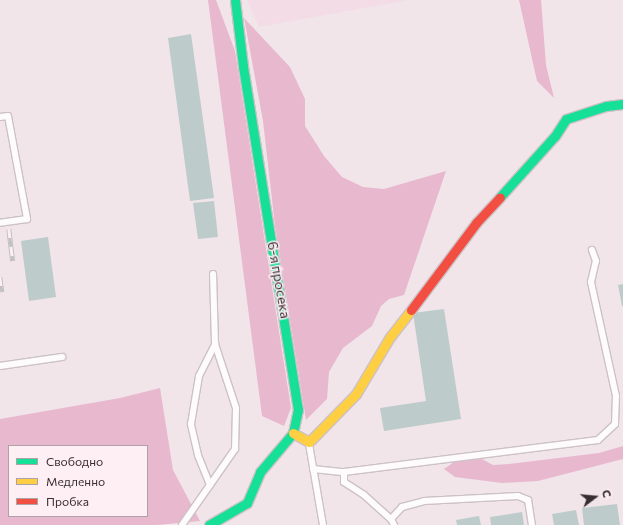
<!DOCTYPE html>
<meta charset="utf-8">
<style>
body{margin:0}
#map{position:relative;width:623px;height:525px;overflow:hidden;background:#f1e5ea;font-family:Commissioner,sans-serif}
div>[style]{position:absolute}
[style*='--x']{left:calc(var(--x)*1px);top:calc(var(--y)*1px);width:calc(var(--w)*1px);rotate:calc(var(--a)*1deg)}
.built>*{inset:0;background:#f3dce6}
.forest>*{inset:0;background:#e8b8ce}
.building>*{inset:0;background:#bdcccb}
.roads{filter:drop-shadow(1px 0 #ccc2c6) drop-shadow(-1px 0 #ccc2c6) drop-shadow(0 1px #ccc2c6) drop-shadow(0 -1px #ccc2c6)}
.lane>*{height:6px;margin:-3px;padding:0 3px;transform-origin:3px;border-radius:3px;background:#fdfbfc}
.fast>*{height:9px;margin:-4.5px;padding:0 4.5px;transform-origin:4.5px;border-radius:4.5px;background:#16e098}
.slow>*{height:9px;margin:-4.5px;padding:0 4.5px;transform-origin:4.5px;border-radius:4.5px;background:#ffcf43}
.jam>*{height:9px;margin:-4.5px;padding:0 4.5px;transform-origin:4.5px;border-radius:4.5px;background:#f24e42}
.rail>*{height:4.5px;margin-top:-2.25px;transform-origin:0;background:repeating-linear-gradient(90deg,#feeff5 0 9px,#c4c1c2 0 18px);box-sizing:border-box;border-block:1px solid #c4c1c2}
span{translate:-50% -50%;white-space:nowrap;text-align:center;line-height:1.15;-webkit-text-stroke:3px #feeff5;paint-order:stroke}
.street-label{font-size:14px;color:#372e32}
.legend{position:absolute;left:8px;top:445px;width:140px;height:72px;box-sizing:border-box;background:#feeff5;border:1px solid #aea2a7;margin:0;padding:5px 7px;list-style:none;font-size:12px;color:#372e32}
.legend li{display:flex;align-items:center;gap:8px;height:20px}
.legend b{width:20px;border:1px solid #aea2a7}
.north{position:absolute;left:575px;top:477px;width:40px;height:40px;-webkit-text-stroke:3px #feeff5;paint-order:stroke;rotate:74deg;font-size:11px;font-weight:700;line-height:16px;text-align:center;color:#372e32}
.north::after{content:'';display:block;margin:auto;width:14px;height:18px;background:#372e32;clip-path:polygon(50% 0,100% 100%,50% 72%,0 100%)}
</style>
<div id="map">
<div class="built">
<div style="clip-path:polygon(247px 0,409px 0,259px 27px)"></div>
</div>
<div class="forest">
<div style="clip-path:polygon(208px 0,216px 0,235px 51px,291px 408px,284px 426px,262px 416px)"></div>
<div style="clip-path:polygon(519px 0,541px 0,546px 65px,554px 98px,537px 81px)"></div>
<div style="clip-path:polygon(244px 18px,290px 67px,305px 99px,305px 126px,324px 156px,342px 177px,363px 187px,384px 189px,446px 171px,404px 295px,389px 299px,381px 306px,372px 326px,343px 348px,329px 372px,327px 399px,306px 420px,275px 226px,263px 121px)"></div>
<div style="clip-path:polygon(evenodd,160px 388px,173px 470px,200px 521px,157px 525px,0 525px,0 419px,120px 398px,160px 388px,9px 446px,147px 446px,147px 516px,9px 516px,9px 446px)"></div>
<div style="clip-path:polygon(623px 446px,623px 459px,538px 481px,502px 483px,455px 477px,444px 469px,454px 462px,466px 460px,482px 459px,493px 465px,509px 464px,599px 453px)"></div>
</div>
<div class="building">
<div style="clip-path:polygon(191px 34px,214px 198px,190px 201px,168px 38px)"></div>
<div style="clip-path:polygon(214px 201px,218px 237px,198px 239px,193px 203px)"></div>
<div style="clip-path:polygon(48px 237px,56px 297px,29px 301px,21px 241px)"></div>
<div style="clip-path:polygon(623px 284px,623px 306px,622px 306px,618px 285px)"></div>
<div style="clip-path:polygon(444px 309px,461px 419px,384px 431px,380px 408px,426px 401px,413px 313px)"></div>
<div style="clip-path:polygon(617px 504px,620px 525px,584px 525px,582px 508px)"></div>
<div style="clip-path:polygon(576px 510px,579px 525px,554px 525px,552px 514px)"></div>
<div style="clip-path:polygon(522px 512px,524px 525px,491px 525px,490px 517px)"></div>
<div style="clip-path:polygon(479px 516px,481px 525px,457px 525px,456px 520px)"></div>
</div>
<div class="roads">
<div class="lane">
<div style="--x:0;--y:117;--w:8;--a:-7"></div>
<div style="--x:8;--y:116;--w:105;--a:79.5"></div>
<div style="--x:27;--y:219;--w:27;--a:172"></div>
<div style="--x:0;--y:366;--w:63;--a:-8.3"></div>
<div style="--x:309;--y:444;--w:82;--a:80.2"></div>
<div style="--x:313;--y:469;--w:31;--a:6"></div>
<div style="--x:344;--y:472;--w:256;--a:-7.2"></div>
<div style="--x:598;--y:440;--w:23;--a:-43"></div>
<div style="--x:615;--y:424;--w:28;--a:-88"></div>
<div style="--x:616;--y:396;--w:117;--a:-102.4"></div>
<div style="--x:591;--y:282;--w:22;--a:-77"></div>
<div style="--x:596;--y:261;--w:12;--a:-110"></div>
<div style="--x:344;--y:472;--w:10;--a:90"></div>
<div style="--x:344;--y:482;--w:24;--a:33"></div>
<div style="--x:364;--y:495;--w:36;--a:42"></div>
<div style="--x:391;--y:519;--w:7;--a:63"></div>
<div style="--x:210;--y:485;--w:32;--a:-112"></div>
<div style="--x:198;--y:455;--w:32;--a:-103"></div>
<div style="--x:191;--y:424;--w:49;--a:-80.5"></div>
<div style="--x:199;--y:376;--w:36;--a:-63"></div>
<div style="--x:391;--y:519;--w:16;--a:-47"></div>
<div style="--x:402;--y:507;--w:23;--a:-15"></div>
<div style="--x:424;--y:501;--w:94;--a:-3"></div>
<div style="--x:518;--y:496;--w:11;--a:22"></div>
<div style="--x:528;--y:500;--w:25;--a:81"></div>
<div style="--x:182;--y:525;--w:93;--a:-55.1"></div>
<div style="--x:235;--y:449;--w:41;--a:-88.6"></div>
<div style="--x:236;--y:408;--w:67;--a:-108.2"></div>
<div style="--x:215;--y:344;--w:70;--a:-91.6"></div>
</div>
<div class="fast">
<div style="--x:500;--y:197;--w:82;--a:-48"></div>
<div style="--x:555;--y:136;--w:20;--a:-57"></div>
<div style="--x:566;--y:119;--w:42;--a:-18"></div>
<div style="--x:606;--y:106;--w:17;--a:-7"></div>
<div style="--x:209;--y:525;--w:44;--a:-30.1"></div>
<div style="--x:247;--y:503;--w:34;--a:-67"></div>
<div style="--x:260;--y:472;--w:51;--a:-49.8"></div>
<div style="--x:293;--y:433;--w:24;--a:-78"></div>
<div style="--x:298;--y:410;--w:348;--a:-99.1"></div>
<div style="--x:243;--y:66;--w:66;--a:-96.9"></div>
</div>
<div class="slow">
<div style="--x:293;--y:433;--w:18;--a:29"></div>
<div style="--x:309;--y:442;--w:67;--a:-45.6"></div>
<div style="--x:356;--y:394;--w:66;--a:-59.2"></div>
<div style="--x:390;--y:337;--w:34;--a:-52"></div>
</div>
<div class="jam">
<div style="--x:411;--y:310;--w:109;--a:-53.2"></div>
<div style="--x:476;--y:223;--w:35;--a:-47"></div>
</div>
</div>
<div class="rail">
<div style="--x:9;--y:229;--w:32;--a:83"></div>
<div style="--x:0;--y:277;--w:15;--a:82"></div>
</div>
<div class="street-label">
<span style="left:279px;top:280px;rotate:80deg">6-я просека</span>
</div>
<ul class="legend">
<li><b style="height:5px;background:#16e098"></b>Свободно</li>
<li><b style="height:5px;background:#ffcf43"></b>Медленно</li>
<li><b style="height:5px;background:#f24e42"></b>Пробка</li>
</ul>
<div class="north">С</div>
</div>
